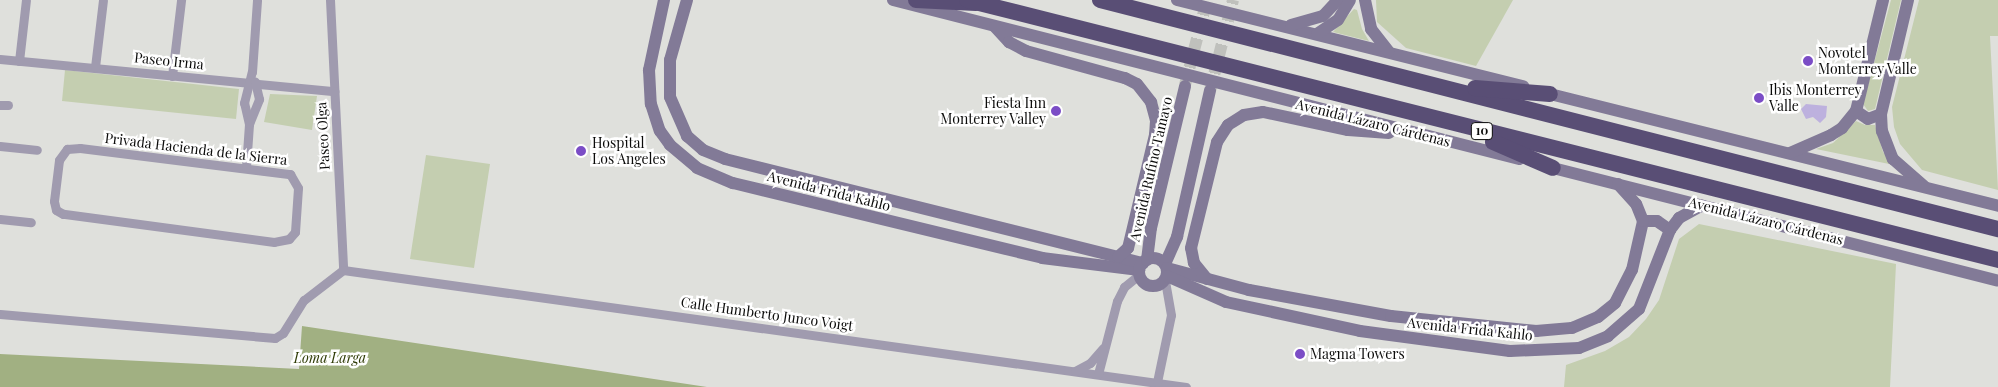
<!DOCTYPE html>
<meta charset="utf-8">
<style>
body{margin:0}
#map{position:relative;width:1998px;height:387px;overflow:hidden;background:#dfe0dc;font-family:"Playfair Display",serif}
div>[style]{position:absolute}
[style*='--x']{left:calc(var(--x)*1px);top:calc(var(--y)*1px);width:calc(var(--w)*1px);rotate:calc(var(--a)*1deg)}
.green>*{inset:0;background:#c4ceb0}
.forest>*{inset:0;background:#a1b082}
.water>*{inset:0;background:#bdb1de}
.secondary-tunnel>*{height:12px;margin-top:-6px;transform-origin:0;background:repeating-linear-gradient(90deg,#bfc0bc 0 12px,transparent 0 18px)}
.street>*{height:9px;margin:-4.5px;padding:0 4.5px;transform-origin:4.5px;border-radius:4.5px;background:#a09baf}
.secondary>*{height:12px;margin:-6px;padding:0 6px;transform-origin:6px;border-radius:6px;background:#827a97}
.secondary>.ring{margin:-6px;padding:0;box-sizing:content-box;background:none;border:12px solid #827a97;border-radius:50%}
.highway>*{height:16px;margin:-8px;padding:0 8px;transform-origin:8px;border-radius:8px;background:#594e75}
.dots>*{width:14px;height:14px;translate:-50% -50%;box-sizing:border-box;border:2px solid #fff;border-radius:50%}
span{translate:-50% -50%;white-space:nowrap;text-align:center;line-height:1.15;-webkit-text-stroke:5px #fff;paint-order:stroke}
.shield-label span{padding:1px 4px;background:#fff;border:1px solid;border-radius:4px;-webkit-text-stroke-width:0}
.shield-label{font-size:12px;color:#0b0b0a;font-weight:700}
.poi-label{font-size:14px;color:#0b0b0a}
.left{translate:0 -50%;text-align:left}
.right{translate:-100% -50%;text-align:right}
.street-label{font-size:14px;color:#0b0b0a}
.park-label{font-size:14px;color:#303c07;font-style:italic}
</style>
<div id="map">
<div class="green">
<div style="clip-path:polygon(1376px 0,1513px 0,1476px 66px,1406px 48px,1377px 22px)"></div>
<div style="clip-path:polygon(1891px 0,1901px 0,1875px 109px,1868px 111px,1863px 104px)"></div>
<div style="clip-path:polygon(1919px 0,1998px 0,1998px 36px,1990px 36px,1998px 190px,1922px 170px,1900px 144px,1894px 127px,1892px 107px)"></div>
<div style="clip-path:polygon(1354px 9px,1357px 10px,1362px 29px,1369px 41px,1333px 32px)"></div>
<div style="clip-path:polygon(65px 70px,239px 89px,236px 119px,62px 101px)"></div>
<div style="clip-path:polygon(270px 94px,317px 96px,312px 130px,264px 122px)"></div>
<div style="clip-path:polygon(1856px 121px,1865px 125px,1875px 125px,1883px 152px,1894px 165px,1816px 149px,1833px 143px)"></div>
<div style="clip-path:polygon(426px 155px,490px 164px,474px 268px,410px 259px)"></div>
<div style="clip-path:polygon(1699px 224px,1896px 264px,1890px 387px,1564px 387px,1566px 365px,1605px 351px,1629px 337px,1646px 319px,1659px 300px,1679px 239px)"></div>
</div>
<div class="forest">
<div style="clip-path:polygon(302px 326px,707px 387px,0 387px,0 354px,299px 369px)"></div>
</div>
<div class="water">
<div style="clip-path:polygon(1806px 104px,1827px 106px,1826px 117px,1820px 123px,1813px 117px,1806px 119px,1801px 109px)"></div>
</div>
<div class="secondary-tunnel">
<div style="--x:1185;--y:85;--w:88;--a:-75.5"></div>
<div style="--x:1210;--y:91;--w:94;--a:-75.8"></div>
</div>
<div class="street">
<div style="--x:330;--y:0;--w:270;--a:87.2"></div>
<div style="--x:0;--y:59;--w:336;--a:5.5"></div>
<div style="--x:19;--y:61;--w:61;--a:-83.5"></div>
<div style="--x:95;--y:67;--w:67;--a:-83.2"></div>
<div style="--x:172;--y:76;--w:77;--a:-83.2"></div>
<div style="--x:0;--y:105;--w:8;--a:0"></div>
<div style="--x:249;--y:124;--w:22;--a:-103"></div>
<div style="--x:244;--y:103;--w:32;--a:-76"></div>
<div style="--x:252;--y:72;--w:72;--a:-86"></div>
<div style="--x:0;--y:146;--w:37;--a:6"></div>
<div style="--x:80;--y:148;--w:212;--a:7.1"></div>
<div style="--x:290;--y:174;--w:16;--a:60"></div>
<div style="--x:298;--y:188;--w:44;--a:93.9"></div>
<div style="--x:295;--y:232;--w:9;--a:131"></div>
<div style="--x:289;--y:239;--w:15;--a:169"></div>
<div style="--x:274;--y:242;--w:213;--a:-172.4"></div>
<div style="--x:63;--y:214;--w:8;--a:-150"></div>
<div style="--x:56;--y:210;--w:9;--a:-103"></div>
<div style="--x:54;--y:201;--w:41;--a:-83"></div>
<div style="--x:59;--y:160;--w:14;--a:-54"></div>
<div style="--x:67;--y:149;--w:13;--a:-4"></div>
<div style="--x:246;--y:167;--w:43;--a:-86"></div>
<div style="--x:249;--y:124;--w:27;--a:-68"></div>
<div style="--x:259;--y:99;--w:18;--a:-103"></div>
<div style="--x:0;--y:219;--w:31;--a:6"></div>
<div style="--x:343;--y:270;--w:851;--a:7.9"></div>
<div style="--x:0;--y:314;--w:276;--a:5"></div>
<div style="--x:275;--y:338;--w:9;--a:-32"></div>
<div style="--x:283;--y:333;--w:39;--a:-58"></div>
<div style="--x:304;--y:300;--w:49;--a:-37.6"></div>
<div style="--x:1075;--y:371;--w:17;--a:-28"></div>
<div style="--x:1090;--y:363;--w:20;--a:-49"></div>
<div style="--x:1098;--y:374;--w:75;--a:-75.4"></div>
<div style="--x:1117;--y:301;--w:16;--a:-63"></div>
<div style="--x:1124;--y:287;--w:19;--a:-39"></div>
<div style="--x:1157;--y:382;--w:68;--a:-78.2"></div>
<div style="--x:1171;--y:315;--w:36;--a:-100"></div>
</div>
<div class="secondary">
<div style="--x:664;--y:0;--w:72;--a:102.1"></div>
<div style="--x:649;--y:70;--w:34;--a:87"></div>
<div style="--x:651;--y:104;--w:28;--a:72"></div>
<div style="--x:660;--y:131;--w:17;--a:54"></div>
<div style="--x:670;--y:145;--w:35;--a:40"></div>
<div style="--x:697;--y:168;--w:39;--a:23"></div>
<div style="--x:733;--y:183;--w:318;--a:13.6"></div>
<div style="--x:1042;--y:258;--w:98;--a:7.1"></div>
<div style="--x:687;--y:0;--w:62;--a:105.8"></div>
<div style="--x:670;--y:60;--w:37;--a:90"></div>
<div style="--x:670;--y:97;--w:43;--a:66.4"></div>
<div style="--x:687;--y:136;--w:21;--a:41"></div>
<div style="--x:703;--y:150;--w:24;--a:22"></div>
<div style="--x:725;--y:159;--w:431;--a:14"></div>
<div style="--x:893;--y:0;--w:646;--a:14.25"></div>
<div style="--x:1177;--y:0;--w:357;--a:14"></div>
<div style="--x:1365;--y:0;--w:30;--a:78"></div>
<div style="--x:1371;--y:29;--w:28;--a:52"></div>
<div style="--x:1908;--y:0;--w:117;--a:103.3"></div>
<div style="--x:1881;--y:114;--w:17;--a:87"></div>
<div style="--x:1882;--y:131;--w:30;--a:69"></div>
<div style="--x:1893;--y:159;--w:41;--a:41.1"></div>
<div style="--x:1291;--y:25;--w:33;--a:-16"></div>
<div style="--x:1323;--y:16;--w:22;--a:-47"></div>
<div style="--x:995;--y:27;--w:21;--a:47"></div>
<div style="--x:1009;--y:42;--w:19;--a:28"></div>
<div style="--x:1026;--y:51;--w:103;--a:15.3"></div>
<div style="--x:1125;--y:78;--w:13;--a:27"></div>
<div style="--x:1137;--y:84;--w:23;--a:52"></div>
<div style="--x:1151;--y:102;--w:20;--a:75"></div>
<div style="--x:1156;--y:121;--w:14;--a:94"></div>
<div style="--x:1155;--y:135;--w:116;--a:103.4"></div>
<div style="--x:1128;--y:248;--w:13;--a:138"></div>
<div style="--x:1317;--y:34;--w:25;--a:-34"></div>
<div style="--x:1338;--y:20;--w:23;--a:-59"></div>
<div style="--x:1542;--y:92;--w:470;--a:14"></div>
<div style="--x:1856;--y:111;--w:14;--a:34"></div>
<div style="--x:1868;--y:119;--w:14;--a:-21"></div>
<div style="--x:1790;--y:153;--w:45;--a:-23.7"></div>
<div style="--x:1831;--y:135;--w:13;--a:-32"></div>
<div style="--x:1842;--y:128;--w:22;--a:-51"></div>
<div style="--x:1856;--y:111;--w:114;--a:-76.3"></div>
<div style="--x:1545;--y:166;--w:467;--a:14.2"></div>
<div style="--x:1643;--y:221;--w:14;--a:0"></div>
<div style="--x:1657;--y:221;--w:16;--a:35"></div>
<div class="ring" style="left:1139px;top:258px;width:16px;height:16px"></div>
<div style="--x:1147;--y:260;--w:32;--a:-83"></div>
<div style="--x:1151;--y:228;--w:146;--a:-76.5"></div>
<div style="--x:1165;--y:264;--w:30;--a:-66"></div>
<div style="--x:1177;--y:237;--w:150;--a:-77.3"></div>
<div style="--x:1167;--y:268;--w:85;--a:15"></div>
<div style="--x:1249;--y:290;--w:144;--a:10.4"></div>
<div style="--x:1391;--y:316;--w:146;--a:5.9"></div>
<div style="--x:1536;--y:331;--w:36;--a:-5"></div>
<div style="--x:1572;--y:328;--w:28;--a:-23"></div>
<div style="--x:1598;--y:317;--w:22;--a:-39"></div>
<div style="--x:1615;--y:303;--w:37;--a:-63"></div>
<div style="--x:1632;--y:270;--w:50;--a:-77.3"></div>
<div style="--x:1643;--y:221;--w:18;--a:-112"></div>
<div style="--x:1636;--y:204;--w:27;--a:-132"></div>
<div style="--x:1167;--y:276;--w:64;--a:23.8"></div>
<div style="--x:1226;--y:302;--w:137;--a:12.2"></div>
<div style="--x:1360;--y:331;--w:151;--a:7.6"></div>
<div style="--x:1510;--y:351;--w:69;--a:-2.5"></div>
<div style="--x:1579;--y:348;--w:31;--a:-22"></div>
<div style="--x:1608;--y:336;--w:41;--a:-41.1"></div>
<div style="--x:1639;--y:309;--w:85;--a:-68.6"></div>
<div style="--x:1670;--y:230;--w:15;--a:-53"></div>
<div style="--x:1679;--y:218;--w:26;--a:-29"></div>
<div style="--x:1207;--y:279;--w:21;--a:-129"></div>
<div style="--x:1194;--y:263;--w:15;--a:-101"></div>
<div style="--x:1191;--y:248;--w:109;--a:-76.2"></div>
<div style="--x:1217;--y:142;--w:20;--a:-57"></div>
<div style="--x:1228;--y:125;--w:19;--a:-32"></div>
<div style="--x:1244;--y:115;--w:19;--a:-9"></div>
<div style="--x:1263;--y:112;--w:87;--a:12"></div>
<div style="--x:1348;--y:130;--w:41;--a:4.2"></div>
</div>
<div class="highway">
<div style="--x:916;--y:0;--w:60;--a:2.9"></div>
<div style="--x:967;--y:0;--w:1063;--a:14.15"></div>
<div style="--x:1100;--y:0;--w:927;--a:14.31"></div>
<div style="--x:1475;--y:88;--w:75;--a:4.6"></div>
<div style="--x:1493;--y:142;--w:65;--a:23.4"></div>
</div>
<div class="dots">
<div style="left:1808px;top:61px;background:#7b4dc6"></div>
<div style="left:1759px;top:98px;background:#7b4dc6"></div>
<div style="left:1056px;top:111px;background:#7b4dc6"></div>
<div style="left:581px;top:151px;background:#7b4dc6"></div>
<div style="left:1300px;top:354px;background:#7b4dc6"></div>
</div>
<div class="shield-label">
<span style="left:1482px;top:131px">10</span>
</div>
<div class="poi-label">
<span class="left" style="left:1818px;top:61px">Novotel<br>Monterrey Valle</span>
<span class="left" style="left:1769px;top:98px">Ibis Monterrey<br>Valle</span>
<span class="right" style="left:1046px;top:111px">Fiesta Inn<br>Monterrey Valley</span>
<span class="left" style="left:592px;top:151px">Hospital<br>Los Angeles</span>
<span class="left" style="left:1310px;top:354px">Magma Towers</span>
</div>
<div class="street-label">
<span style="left:169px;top:61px;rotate:6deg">Paseo Irma</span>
<span style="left:1373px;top:123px;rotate:14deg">Avenida Lázaro Cárdenas</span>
<span style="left:323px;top:136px;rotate:-93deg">Paseo Olga</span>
<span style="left:196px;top:149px;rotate:7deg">Privada Hacienda de la Sierra</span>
<span style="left:1151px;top:169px;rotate:-77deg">Avenida Rufino Tamayo</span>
<span style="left:829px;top:191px;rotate:14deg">Avenida Frida Kahlo</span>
<span style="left:1766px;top:221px;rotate:14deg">Avenida Lázaro Cárdenas</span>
<span style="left:767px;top:314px;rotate:8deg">Calle Humberto Junco Voigt</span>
<span style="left:1470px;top:329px;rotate:6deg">Avenida Frida Kahlo</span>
</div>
<div class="park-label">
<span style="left:330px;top:358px">Loma Larga</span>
</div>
</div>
